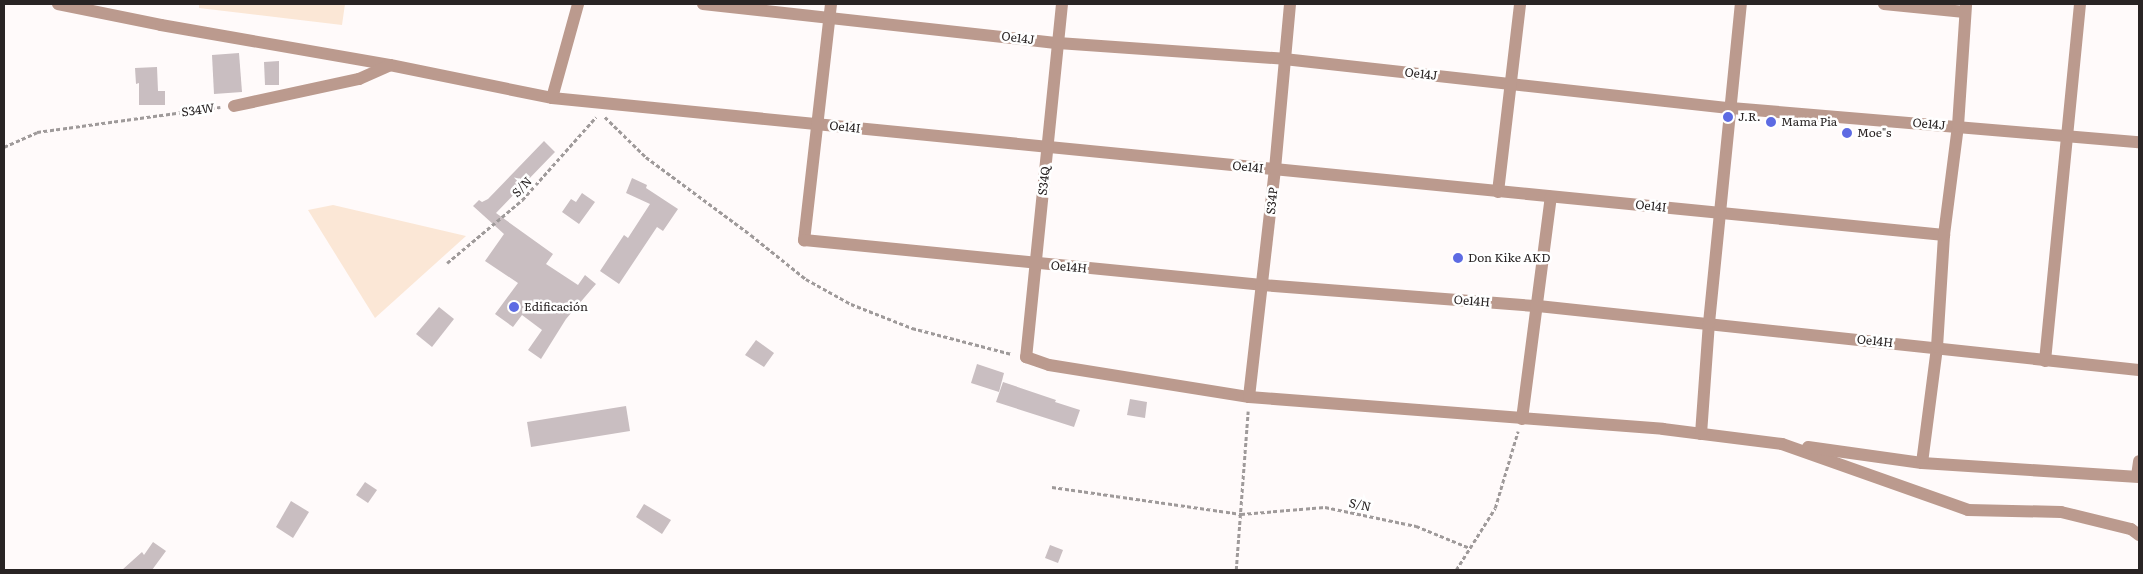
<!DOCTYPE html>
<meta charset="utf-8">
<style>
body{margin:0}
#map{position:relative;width:2143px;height:574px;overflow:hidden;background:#fffafa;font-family:Literata,serif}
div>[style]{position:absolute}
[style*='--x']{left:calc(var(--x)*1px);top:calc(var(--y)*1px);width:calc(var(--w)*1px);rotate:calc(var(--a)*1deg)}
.green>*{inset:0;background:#fbe7d6}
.building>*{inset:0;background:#c9bec1}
.path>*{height:2.5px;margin-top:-1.25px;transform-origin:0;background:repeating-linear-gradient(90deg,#9f9a9a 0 4px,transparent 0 6.5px)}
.street>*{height:12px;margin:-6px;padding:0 6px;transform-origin:6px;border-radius:6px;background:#bb9a8e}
.dots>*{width:14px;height:14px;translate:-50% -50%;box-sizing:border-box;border:2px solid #fff;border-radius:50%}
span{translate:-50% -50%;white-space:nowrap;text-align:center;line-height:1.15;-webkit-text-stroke:5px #fff;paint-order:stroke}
.street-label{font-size:12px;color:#292424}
.poi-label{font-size:12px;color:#292424}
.left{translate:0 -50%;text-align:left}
.frame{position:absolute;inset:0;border:5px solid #292424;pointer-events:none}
</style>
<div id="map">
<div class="green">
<div style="clip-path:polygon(199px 4px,345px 4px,342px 25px,199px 8px)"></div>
<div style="clip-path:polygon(333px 205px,466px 236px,375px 318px,308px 210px)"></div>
</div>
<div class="building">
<div style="clip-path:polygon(239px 53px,242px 92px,214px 94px,212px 55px)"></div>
<div style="clip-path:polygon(279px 61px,279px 85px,265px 85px,264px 62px)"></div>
<div style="clip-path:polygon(157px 67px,158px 91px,165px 91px,165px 105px,139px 105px,139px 83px,136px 84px,135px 68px)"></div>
<div style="clip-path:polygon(544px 141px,555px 152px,496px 213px,553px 254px,546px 264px,578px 285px,585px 275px,596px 284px,566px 319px,541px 359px,528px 350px,542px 330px,522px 315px,513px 327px,495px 314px,518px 283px,485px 261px,504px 234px,473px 206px,479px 200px,482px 202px,488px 199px)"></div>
<div style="clip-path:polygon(632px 178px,647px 185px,646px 188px,678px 209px,663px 231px,657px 227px,619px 284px,600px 271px,624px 235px,628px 238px,650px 204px,626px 193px)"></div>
<div style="clip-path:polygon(582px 193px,595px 202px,579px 224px,562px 212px,571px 199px,576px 202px)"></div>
<div style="clip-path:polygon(439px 307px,454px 319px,432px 347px,416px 334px)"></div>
<div style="clip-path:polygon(756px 340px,774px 353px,764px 367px,745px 355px)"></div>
<div style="clip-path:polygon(977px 364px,1004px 373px,999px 392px,971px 383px)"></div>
<div style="clip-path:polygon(1003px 382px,1056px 400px,1055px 402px,1080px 410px,1074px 427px,996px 402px)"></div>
<div style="clip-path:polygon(1130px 399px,1147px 402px,1145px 418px,1127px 415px)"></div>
<div style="clip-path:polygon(626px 406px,630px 431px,531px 447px,527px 422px)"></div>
<div style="clip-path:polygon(365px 482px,377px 490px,368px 503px,356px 495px)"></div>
<div style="clip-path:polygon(291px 501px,309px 512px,293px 538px,276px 527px)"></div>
<div style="clip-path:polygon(644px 504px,671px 520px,662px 534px,636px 517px)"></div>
<div style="clip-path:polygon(153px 542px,166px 551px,152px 570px,122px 570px,142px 552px,144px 555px)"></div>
<div style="clip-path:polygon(1050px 545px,1063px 550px,1058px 563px,1045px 558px)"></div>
</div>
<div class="path">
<div style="--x:605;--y:117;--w:57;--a:44.3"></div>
<div style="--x:646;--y:157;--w:131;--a:36.6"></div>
<div style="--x:751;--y:235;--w:70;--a:38.7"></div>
<div style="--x:806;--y:279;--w:51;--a:29.1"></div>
<div style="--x:851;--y:304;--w:66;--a:21.5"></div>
<div style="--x:912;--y:328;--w:103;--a:14.6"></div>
<div style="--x:4;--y:147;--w:36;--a:-24"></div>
<div style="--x:37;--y:132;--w:185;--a:-7.8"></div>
<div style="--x:447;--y:263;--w:98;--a:-40"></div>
<div style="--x:522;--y:200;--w:111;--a:-48.3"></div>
<div style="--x:1052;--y:487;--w:191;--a:8.1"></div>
<div style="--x:1241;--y:514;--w:84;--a:-4.8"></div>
<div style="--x:1325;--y:507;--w:93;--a:11.8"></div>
<div style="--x:1416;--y:526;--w:58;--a:22.2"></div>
<div style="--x:1236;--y:570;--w:159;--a:-85.7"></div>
<div style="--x:1456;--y:570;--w:73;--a:-57.8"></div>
<div style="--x:1495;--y:508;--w:80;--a:-73.4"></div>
</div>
<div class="street">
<div style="--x:58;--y:4;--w:105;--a:11.5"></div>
<div style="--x:161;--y:25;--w:232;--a:9.9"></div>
<div style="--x:390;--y:65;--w:165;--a:11.5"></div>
<div style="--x:552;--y:98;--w:1399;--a:5.62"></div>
<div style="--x:703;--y:4;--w:357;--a:6.3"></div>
<div style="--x:1058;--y:43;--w:227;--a:4"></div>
<div style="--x:1284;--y:59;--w:450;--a:6.3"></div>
<div style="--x:1731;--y:108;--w:409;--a:4.8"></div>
<div style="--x:831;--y:4;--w:238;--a:96.5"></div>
<div style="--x:804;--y:240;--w:460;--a:5.6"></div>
<div style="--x:1262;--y:285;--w:277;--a:4.4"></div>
<div style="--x:1538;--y:306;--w:604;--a:6.08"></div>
<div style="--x:1062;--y:4;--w:355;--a:95.8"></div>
<div style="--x:1026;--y:357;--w:24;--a:19"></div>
<div style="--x:1049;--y:365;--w:203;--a:9.1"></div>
<div style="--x:1249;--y:397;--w:415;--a:4.4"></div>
<div style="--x:1663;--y:429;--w:120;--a:7.2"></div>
<div style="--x:1782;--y:444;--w:197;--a:19.5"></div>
<div style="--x:1968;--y:510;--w:93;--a:1.2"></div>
<div style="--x:2061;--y:512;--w:72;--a:13.7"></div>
<div style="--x:2131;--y:529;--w:10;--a:37"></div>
<div style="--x:1884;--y:4;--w:81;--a:5.6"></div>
<div style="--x:552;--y:98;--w:98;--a:-74.5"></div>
<div style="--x:234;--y:106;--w:128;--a:-12.2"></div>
<div style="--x:359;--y:79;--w:34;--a:-24"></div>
<div style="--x:1498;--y:192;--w:189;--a:-83.3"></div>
<div style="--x:2045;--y:361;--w:359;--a:-84.4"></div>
<div style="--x:1249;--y:397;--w:229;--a:-83.5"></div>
<div style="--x:1275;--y:169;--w:166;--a:-84.8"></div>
<div style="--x:1522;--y:419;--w:224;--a:-82.6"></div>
<div style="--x:1701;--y:434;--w:111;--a:-85.9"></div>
<div style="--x:1709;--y:323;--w:321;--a:-84.3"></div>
<div style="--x:1808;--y:447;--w:115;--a:8"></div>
<div style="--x:1922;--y:463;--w:217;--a:3.7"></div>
<div style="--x:1922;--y:463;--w:117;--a:-82.6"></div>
<div style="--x:1937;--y:347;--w:112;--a:-86.4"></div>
<div style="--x:1944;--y:235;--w:110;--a:-82.7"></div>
<div style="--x:1958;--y:126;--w:122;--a:-86.2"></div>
<div style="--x:2137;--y:476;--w:15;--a:-82"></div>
</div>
<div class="dots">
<div style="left:1728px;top:117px;background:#5d6be3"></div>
<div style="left:1771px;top:122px;background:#5d6be3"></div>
<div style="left:1847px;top:133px;background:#5d6be3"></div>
<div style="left:1458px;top:258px;background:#5d6be3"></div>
<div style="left:514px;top:307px;background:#5d6be3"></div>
</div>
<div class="street-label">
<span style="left:1018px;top:38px;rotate:7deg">Oe14J</span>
<span style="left:1421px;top:74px;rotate:6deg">Oe14J</span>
<span style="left:198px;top:110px;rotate:-8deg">S34W</span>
<span style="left:1929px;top:124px;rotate:5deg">Oe14J</span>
<span style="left:845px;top:127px;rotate:6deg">Oe14I</span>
<span style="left:1248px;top:167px;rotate:6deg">Oe14I</span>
<span style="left:1044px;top:181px;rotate:-84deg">S34Q</span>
<span style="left:522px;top:187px;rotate:-46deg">S/N</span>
<span style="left:1272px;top:201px;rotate:-84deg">S34P</span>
<span style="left:1651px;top:206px;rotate:6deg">Oe14I</span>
<span style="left:1069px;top:267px;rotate:5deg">Oe14H</span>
<span style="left:1472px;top:301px;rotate:4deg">Oe14H</span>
<span style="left:1875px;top:341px;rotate:6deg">Oe14H</span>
<span style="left:1360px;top:505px;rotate:12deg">S/N</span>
</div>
<div class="poi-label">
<span class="left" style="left:1738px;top:117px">J.R.</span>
<span class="left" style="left:1781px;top:122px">Mama Pia</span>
<span class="left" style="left:1857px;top:133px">Moe"s</span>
<span class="left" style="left:1468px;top:258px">Don Kike AKD</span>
<span class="left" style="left:524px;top:307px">Edificación</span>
</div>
<div class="frame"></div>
</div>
